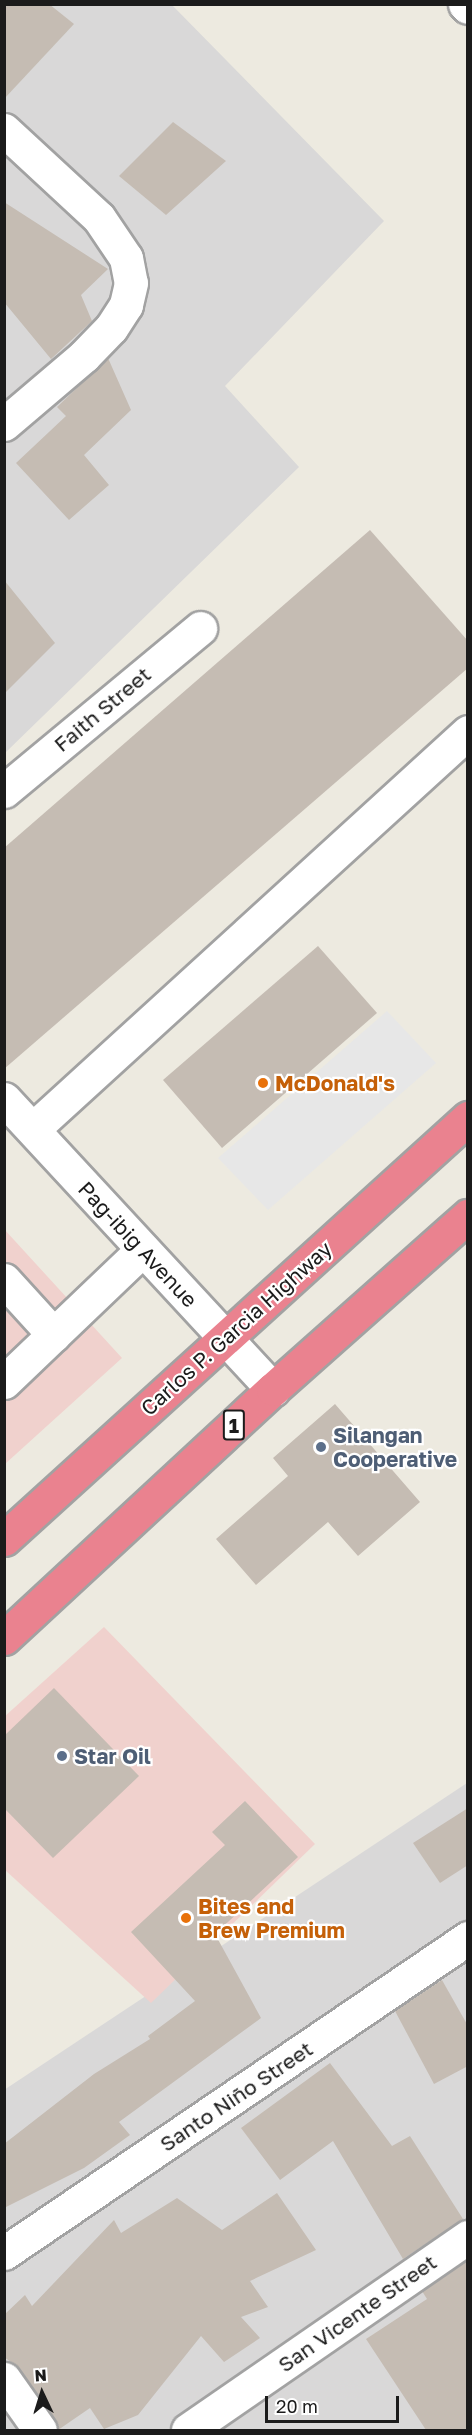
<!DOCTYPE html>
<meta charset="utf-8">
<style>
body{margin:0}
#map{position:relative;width:472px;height:2435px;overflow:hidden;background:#edeae0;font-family:"Golos Text",sans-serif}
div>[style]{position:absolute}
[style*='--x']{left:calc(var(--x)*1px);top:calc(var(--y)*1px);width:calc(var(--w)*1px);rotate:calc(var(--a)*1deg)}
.residential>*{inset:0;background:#d9d8d8}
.commercial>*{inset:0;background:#f0d1cd}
.parking>*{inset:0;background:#e7e7e7}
.building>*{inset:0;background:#c5bcb3}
.roads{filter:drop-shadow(2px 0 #a2a2a2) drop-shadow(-2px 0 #a2a2a2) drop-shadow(0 2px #a2a2a2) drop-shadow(0 -2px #a2a2a2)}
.minor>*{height:33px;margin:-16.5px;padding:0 16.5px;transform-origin:16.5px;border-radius:16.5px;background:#fff}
.highway>*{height:33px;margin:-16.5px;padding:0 16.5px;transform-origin:16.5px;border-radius:16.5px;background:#ea828f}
.dots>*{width:16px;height:16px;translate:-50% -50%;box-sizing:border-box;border:3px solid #fff;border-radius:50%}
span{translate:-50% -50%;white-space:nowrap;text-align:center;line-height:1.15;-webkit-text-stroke:4.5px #fff;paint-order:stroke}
.shield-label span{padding:2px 4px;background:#fff;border:2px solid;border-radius:4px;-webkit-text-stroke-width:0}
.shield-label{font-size:20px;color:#1b1b1b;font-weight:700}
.street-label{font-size:21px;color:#1b1b1b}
.food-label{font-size:21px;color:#c56008;font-weight:700}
.left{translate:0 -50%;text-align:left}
.service-label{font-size:21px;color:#4e5e75;font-weight:700}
.frame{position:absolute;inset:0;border:6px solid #1b1b1b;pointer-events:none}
.north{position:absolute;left:12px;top:2363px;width:60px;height:60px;-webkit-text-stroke:4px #fff;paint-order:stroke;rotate:356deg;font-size:16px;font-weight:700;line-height:24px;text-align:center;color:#1b1b1b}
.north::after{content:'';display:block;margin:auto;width:21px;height:27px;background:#1b1b1b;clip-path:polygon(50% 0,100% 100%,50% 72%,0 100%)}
.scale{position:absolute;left:265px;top:2396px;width:134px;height:27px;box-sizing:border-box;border:3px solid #1b1b1b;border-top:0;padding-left:8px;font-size:18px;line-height:21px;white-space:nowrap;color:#1b1b1b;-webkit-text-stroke:4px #fff;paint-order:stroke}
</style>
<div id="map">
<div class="residential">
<div style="clip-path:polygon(5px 5px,172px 5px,384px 221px,225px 386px,299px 467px,5px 753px)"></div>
<div style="clip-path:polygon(467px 1783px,467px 2430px,5px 2430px,4px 2090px)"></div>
</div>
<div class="commercial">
<div style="clip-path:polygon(4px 1229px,122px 1358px,5px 1464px,4px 1464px)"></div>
<div style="clip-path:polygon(104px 1627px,315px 1844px,151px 2003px,5px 1870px,4px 1717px)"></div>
</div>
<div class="parking">
<div style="clip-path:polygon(387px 1011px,436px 1063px,268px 1210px,218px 1158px)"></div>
</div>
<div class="building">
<div style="clip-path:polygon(4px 4px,49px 4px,74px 24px,4px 99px)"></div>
<div style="clip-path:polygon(173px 122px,226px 161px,166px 215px,119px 176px)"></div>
<div style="clip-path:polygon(4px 202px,108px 269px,81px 295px,92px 321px,51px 359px,4px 302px)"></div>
<div style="clip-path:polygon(108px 358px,131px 410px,84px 455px,109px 485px,69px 520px,16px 463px,66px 416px,57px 407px)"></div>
<div style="clip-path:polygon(370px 530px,468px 641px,468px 668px,4px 1069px,4px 848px)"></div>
<div style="clip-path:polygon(4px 580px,55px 643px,4px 694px)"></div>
<div style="clip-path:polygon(318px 946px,377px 1013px,222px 1148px,163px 1080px)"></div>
<div style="clip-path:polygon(335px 1404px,420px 1502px,358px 1556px,328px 1522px,256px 1585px,216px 1539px,288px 1476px,273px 1458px)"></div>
<div style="clip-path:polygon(54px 1688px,139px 1776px,53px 1858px,4px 1808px,4px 1736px)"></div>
<div style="clip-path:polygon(245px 1801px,298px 1857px,215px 1934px,261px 2018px,119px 2122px,130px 2135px,84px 2168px,4px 2208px,4px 2144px,94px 2074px,150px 2039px,148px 2036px,195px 2001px,131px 1932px,225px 1845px,212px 1832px)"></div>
<div style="clip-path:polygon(468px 1808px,468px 1865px,440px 1883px,413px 1843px)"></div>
<div style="clip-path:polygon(442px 1980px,468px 2026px,468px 2066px,434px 2084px,395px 2011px)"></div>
<div style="clip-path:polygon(330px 2063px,392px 2146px,410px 2136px,463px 2219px,403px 2259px,333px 2141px,280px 2180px,241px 2128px)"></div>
<div style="clip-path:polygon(277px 2193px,316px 2250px,250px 2281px,268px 2307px,241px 2317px,260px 2338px,224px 2362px,201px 2336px,138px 2415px,104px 2429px,90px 2408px,58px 2430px,55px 2419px,19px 2368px,4px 2357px,4px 2315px,25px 2295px,32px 2306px,114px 2220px,121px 2233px,177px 2198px,222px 2230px)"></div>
<div style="clip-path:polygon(468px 2260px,468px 2430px,426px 2430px,366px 2339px,427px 2299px,422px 2291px)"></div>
</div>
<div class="roads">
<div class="minor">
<div style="--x:465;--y:4;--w:4;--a:45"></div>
<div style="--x:4;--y:130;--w:129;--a:42.8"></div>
<div style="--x:99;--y:218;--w:48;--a:56"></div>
<div style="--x:126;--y:258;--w:25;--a:79"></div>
<div style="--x:131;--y:283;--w:23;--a:103"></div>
<div style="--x:126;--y:305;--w:27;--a:123"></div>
<div style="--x:111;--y:328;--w:39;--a:134"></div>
<div style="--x:84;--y:356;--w:105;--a:139.6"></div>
<div style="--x:4;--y:791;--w:255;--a:-39.7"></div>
<div style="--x:4;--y:1099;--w:396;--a:47.2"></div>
<div style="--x:33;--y:1129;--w:589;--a:-42.38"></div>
<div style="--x:4;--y:1280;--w:74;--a:47.7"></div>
<div style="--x:4;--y:1382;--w:192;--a:-43.7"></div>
<div style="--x:4;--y:2253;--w:561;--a:-34.17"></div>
<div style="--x:4;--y:2379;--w:62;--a:54.8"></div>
<div style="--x:188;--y:2430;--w:340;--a:-34.6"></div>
</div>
<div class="highway">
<div style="--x:4;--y:1539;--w:627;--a:-42.22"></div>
<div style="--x:4;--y:1638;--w:367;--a:-42.8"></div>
<div style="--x:273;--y:1389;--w:261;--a:-41.6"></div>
</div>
</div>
<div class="dots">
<div style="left:263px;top:1083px;background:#e8710a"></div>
<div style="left:321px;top:1447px;background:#5c6f8a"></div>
<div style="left:62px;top:1756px;background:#5c6f8a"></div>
<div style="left:186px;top:1918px;background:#e8710a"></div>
</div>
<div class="shield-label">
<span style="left:234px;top:1425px">1</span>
</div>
<div class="street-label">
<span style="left:102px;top:709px;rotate:-40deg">Faith Street</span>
<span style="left:138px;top:1244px;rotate:47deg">Pag-ibig Avenue</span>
<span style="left:236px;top:1328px;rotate:-42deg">Carlos P. Garcia Highway</span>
<span style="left:236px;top:2096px;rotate:-34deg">Santo Niño Street</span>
<span style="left:357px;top:2313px;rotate:-35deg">San Vicente Street</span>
</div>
<div class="food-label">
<span class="left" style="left:275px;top:1083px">McDonald's</span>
<span class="left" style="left:198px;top:1918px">Bites and<br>Brew Premium</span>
</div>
<div class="service-label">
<span class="left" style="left:333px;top:1447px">Silangan<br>Cooperative</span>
<span class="left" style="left:74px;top:1756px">Star Oil</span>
</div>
<div class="frame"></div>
<div class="north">N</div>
<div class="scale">20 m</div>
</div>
